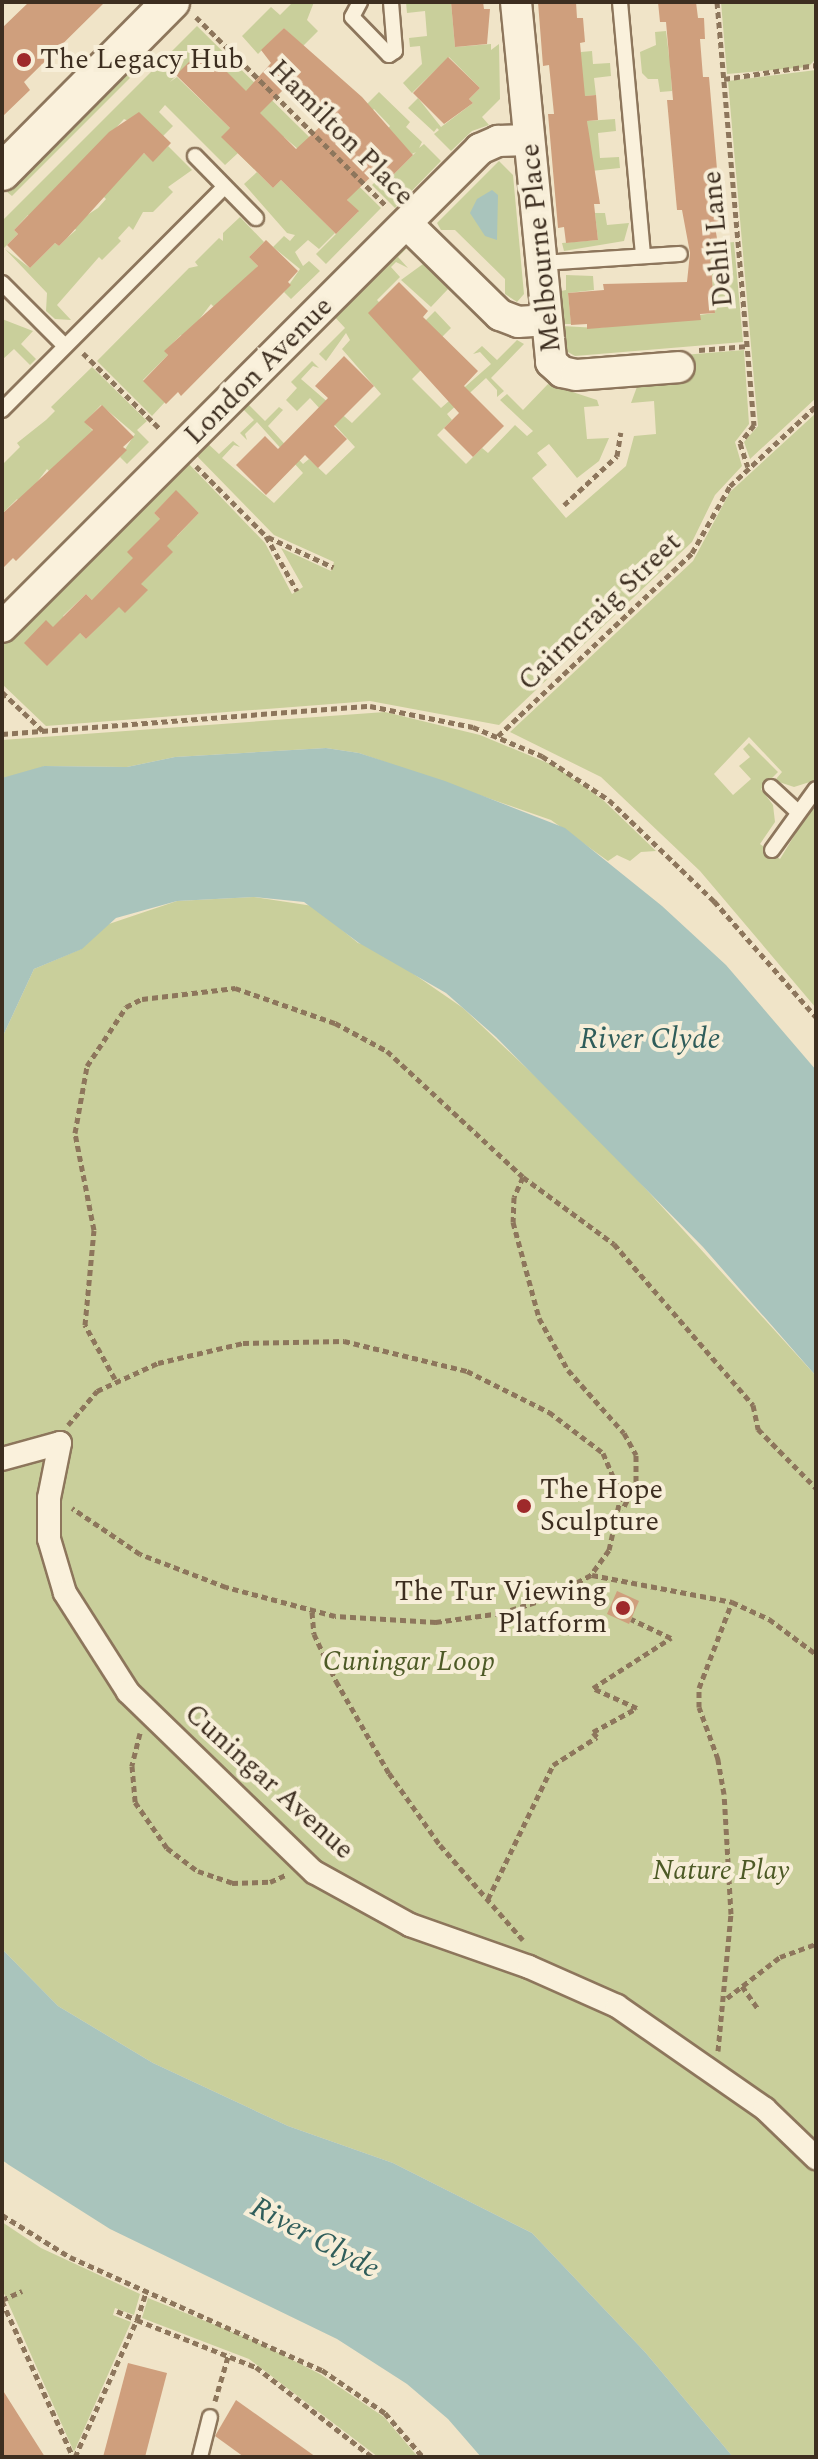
<!DOCTYPE html>
<style>
body{margin:0}
#map{position:relative;width:818px;height:2459px;overflow:hidden;background:#f0e4c8;font-family:Spectral,serif}
div>[style]{position:absolute}
[style*='--x']{left:calc(var(--x)*1px);top:calc(var(--y)*1px);width:calc(var(--w)*1px);rotate:calc(var(--a)*1deg)}
.green>*{inset:0;background:#c9cf9b}
.water>*{inset:0;background:#a9c4bc}
.building>*{inset:0;background:#cf9f7d}
.path>*{height:5px;margin-top:-2.5px;transform-origin:0;background:repeating-linear-gradient(90deg,#8d765c 0 6px,transparent 0 10px)}
.roads{filter:drop-shadow(2px 0 #8d765c) drop-shadow(-2px 0 #8d765c) drop-shadow(0 2px #8d765c) drop-shadow(0 -2px #8d765c)}
.service>*{height:14px;margin:-7px;padding:0 7px;transform-origin:7px;border-radius:7px;background:#faf1dc}
.pedestrian>*{height:22px;margin:-11px;padding:0 11px;transform-origin:11px;border-radius:11px;background:#faf1dc}
.minor>*{height:30px;margin:-15px;padding:0 15px;transform-origin:15px;border-radius:15px;background:#faf1dc}
.tertiary>*{height:36px;margin:-18px;padding:0 18px;transform-origin:18px;border-radius:18px;background:#faf1dc}
.dots>*{width:22px;height:22px;translate:-50% -50%;box-sizing:border-box;border:4px solid #f7eed8;border-radius:50%}
span{translate:-50% -50%;white-space:nowrap;text-align:center;line-height:1.15;-webkit-text-stroke:8px #f7eed8;paint-order:stroke}
.poi-label{font-size:28px;color:#3d2e20}
.left{translate:0 -50%;text-align:left}
.right{translate:-100% -50%;text-align:right}
.street-label{font-size:28px;color:#3d2e20}
.park-label{font-size:28px;color:#4d5a26;font-style:italic}
.water-label{font-size:30px;color:#2f5d5a;font-style:italic}
.frame{position:absolute;inset:0;border:4px solid #3d2e20;pointer-events:none}
</style>
<div id="map">
<div class="green">
<div style="clip-path:polygon(293px 2px,314px 2px,307px 20px,318px 31px,303px 46px,284px 28px,258px 54px,242px 36px,271px 7px,280px 15px)"></div>
<div style="clip-path:polygon(406px 2px,451px 2px,455px 47px,491px 44px,491px 50px,499px 44px,500px 99px,482px 117px,489px 125px,472px 131px,451px 151px,434px 134px,439px 130px,437px 128px,434px 132px,408px 108px,418px 98px,441px 127px,473px 103px,469px 99px,480px 88px,449px 57px,412px 93px,403px 83px,422px 64px,420px 46px,410px 47px,409px 38px,427px 36px,425px 11px,407px 13px)"></div>
<div style="clip-path:polygon(721px 2px,816px 2px,816px 59px,808px 67px,727px 74px)"></div>
<div style="clip-path:polygon(197px 26px,381px 208px,326px 264px,316px 254px,358px 212px,347px 200px,351px 195px,284px 137px,254px 169px,240px 155px,245px 98px,223px 68px,199px 53px,170px 82px,177px 77px,230px 128px,238px 153px,225px 165px,165px 105px,159px 112px,173px 126px,163px 136px,124px 119px,33px 219px,28px 215px,14px 230px,18px 234px,2px 250px,2px 221px)"></div>
<div style="clip-path:polygon(666px 31px,669px 56px,699px 54px,670px 64px,672px 91px,660px 92px,658px 79px,648px 79px,642px 73px,640px 52px,656px 45px,655px 32px)"></div>
<div style="clip-path:polygon(592px 51px,593px 64px,610px 63px,611px 76px,594px 78px,596px 95px,553px 99px,581px 52px)"></div>
<div style="clip-path:polygon(816px 70px,816px 398px,750px 459px,744px 442px,758px 426px,728px 81px)"></div>
<div style="clip-path:polygon(125px 73px,130px 78px,12px 196px,7px 192px)"></div>
<div style="clip-path:polygon(379px 92px,410px 122px,406px 127px,422px 142px,419px 148px,424px 144px,441px 161px,395px 208px,372px 185px,384px 173px,390px 178px,416px 152px,412px 154px,387px 130px,390px 126px,374px 109px,370px 113px,364px 107px)"></div>
<div style="clip-path:polygon(615px 119px,616px 131px,598px 133px,600px 158px,619px 157px,620px 168px,591px 171px,587px 121px)"></div>
<div style="clip-path:polygon(168px 146px,192px 170px,168px 187px,173px 192px,153px 212px,143px 212px,133px 230px,129px 226px,118px 238px,121px 241px,102px 260px,99px 257px,57px 305px,71px 320px,55px 319px,46px 311px,47px 293px,5px 249px,30px 268px,55px 243px,59px 246px,67px 238px,76px 230px,72px 225px,98px 208px,106px 199px,102px 195px,144px 153px,153px 161px)"></div>
<div style="clip-path:polygon(499px 161px,513px 175px,524px 294px,517px 302px,505px 294px,505px 279px,455px 230px,441px 230px,437px 223px)"></div>
<div style="clip-path:polygon(257px 172px,273px 188px,281px 180px,335px 233px,319px 249px,308px 240px,295px 252px,303px 266px,309px 261px,320px 271px,291px 299px,284px 292px,300px 269px,273px 247px,284px 236px,290px 241px,295px 235px,287px 233px,244px 184px)"></div>
<div style="clip-path:polygon(595px 213px,605px 213px,607px 225px,629px 223px,624px 241px,564px 251px,562px 243px,598px 240px)"></div>
<div style="clip-path:polygon(240px 217px,264px 242px,249px 257px,258px 266px,215px 308px,211px 304px,185px 338px,181px 335px,165px 351px,168px 355px,143px 380px,165px 402px,152px 416px,97px 361px,189px 268px,198px 266px,195px 262px,219px 238px,223px 241px,223px 233px)"></div>
<div style="clip-path:polygon(evenodd,404px 241px,412px 243px,398px 257px,408px 268px,396px 262px,391px 267px,400px 277px,377px 300px,411px 335px,435px 311px,451px 328px,423px 356px,428px 363px,412px 379px,441px 408px,491px 364px,480px 352px,473px 354px,482px 346px,497px 360px,517px 340px,524px 344px,491px 378px,504px 391px,497px 397px,497px 390px,486px 378px,447px 414px,452px 420px,437px 435px,466px 464px,482px 448px,488px 453px,515px 425px,527px 436px,533px 431px,500px 400px,507px 394px,523px 410px,548px 384px,597px 400px,599px 406px,584px 407px,587px 439px,609px 438px,599px 461px,577px 478px,549px 444px,537px 453px,547px 465px,532px 478px,566px 518px,626px 466px,634px 436px,656px 434px,654px 401px,631px 403px,638px 384px,683px 355px,744px 350px,749px 424px,735px 442px,742px 466px,715px 495px,692px 542px,499px 725px,370px 701px,46px 726px,2px 684px,2px 645px,186px 461px,265px 543px,292px 594px,303px 587px,281px 548px,331px 571px,334px 562px,274px 535px,194px 453px,205px 441px,219px 454px,233px 441px,240px 447px,234px 445px,222px 458px,274px 503px,303px 473px,257px 422px,245px 434px,247px 440px,240px 433px,254px 420px,240px 406px,245px 401px,265px 421px,279px 407px,283px 410px,268px 426px,303px 464px,309px 459px,326px 475px,355px 447px,310px 398px,297px 411px,286px 400px,297px 388px,291px 382px,312px 361px,319px 368px,313px 366px,301px 379px,352px 423px,381px 394px,342px 349px,350px 340px,346px 333px,326px 361px,319px 354px,345px 328px,332px 314px,404px 241px,176px 491px,199px 513px,177px 536px,154px 513px,176px 491px,404px 241px,86px 594px,108px 616px,86px 639px,63px 616px,86px 594px)"></div>
<div style="clip-path:polygon(734px 242px,743px 342px,575px 356px,566px 351px,562px 326px,598px 328px,715px 313px,709px 244px,722px 243px,724px 258px,723px 243px)"></div>
<div style="clip-path:polygon(423px 264px,448px 289px,431px 307px,401px 280px)"></div>
<div style="clip-path:polygon(566px 275px,593px 276px,594px 290px,568px 293px,571px 324px,563px 324px,561px 291px,566px 290px)"></div>
<div style="clip-path:polygon(2px 319px,33px 331px,21px 344px,36px 359px,30px 365px,14px 349px,2px 360px)"></div>
<div style="clip-path:polygon(92px 367px,147px 421px,137px 430px,149px 442px,127px 464px,120px 457px,135px 434px,101px 405px,85px 422px,93px 431px,51px 473px,47px 469px,21px 503px,17px 499px,2px 514px,2px 465px,20px 447px,17px 443px,46px 420px,55px 411px,51px 407px)"></div>
<div style="clip-path:polygon(816px 413px,816px 780px,794px 787px,779px 782px,776px 779px,782px 772px,749px 737px,714px 774px,733px 795px,751px 779px,739px 766px,750px 757px,743px 749px,749px 743px,778px 772px,761px 789px,773px 805px,775px 822px,760px 844px,780px 859px,816px 800px,816px 1008px,700px 871px,601px 777px,510px 732px,693px 561px,730px 492px)"></div>
<div style="clip-path:polygon(385px 712px,480px 735px,555px 766px,603px 800px,656px 851px,641px 852px,630px 861px,617px 855px,608px 861px,551px 820px,359px 753px,326px 748px,175px 757px,127px 767px,44px 766px,2px 798px,2px 740px)"></div>
<div style="clip-path:polygon(254px 897px,313px 906px,358px 943px,376px 948px,463px 1008px,595px 1133px,816px 1376px,816px 2457px,733px 2457px,645px 2352px,532px 2233px,393px 2163px,288px 2126px,153px 2063px,58px 2006px,2px 1949px,2px 1038px,34px 969px,81px 949px,100px 927px,177px 901px)"></div>
<div style="clip-path:polygon(2px 2222px,41px 2248px,140px 2294px,134px 2315px,115px 2308px,113px 2315px,131px 2322px,74px 2452px,2px 2289px)"></div>
<div style="clip-path:polygon(148px 2298px,255px 2341px,320px 2374px,384px 2417px,418px 2457px,378px 2457px,249px 2359px,142px 2318px)"></div>
</div>
<div class="water">
<div style="clip-path:polygon(492px 190px,498px 195px,497px 240px,485px 236px,470px 213px,477px 199px)"></div>
<div style="clip-path:polygon(326px 748px,359px 753px,445px 781px,565px 828px,662px 906px,726px 965px,816px 1070px,816px 1376px,703px 1247px,496px 1037px,446px 993px,359px 943px,304px 902px,254px 897px,177px 901px,116px 918px,82px 949px,34px 969px,2px 1038px,2px 778px,44px 766px,127px 767px,175px 757px)"></div>
<div style="clip-path:polygon(2px 1949px,58px 2006px,153px 2063px,288px 2126px,393px 2163px,532px 2233px,645px 2352px,733px 2457px,481px 2457px,448px 2419px,407px 2384px,337px 2339px,110px 2229px,9px 2165px,2px 2160px)"></div>
</div>
<div class="building">
<div style="clip-path:polygon(29px 2px,105px 2px,24px 82px,30px 90px,2px 117px,2px 28px)"></div>
<div style="clip-path:polygon(451px 2px,483px 2px,484px 9px,490px 9px,487px 44px,455px 47px)"></div>
<div style="clip-path:polygon(538px 2px,576px 2px,577px 18px,583px 18px,585px 42px,580px 43px,585px 96px,596px 95px,598px 120px,587px 121px,600px 204px,594px 204px,598px 240px,566px 243px,564px 227px,558px 228px,548px 114px,554px 114px,549px 65px,543px 66px)"></div>
<div style="clip-path:polygon(658px 2px,696px 2px,698px 18px,704px 18px,705px 39px,700px 39px,703px 77px,709px 77px,722px 227px,715px 227px,718px 244px,709px 244px,715px 313px,700px 314px,701px 320px,587px 329px,587px 324px,571px 325px,568px 293px,604px 290px,603px 284px,687px 282px,690px 253px,682px 210px,677px 210px,667px 100px,673px 100px,666px 22px,660px 22px)"></div>
<div style="clip-path:polygon(evenodd,284px 28px,362px 97px,413px 155px,390px 178px,380px 168px,351px 196px,347px 200px,359px 211px,336px 234px,281px 180px,273px 188px,257px 172px,221px 137px,230px 128px,176px 75px,199px 52px,210px 63px,214px 59px,246px 91px,271px 63px,261px 50px,284px 28px,287px 86px,324px 123px,296px 149px,260px 113px,287px 86px)"></div>
<div style="clip-path:polygon(448px 57px,480px 88px,469px 99px,473px 103px,444px 124px,413px 93px)"></div>
<div style="clip-path:polygon(139px 112px,171px 143px,153px 162px,144px 153px,67px 238px,59px 246px,55px 243px,30px 268px,7px 245px,18px 234px,14px 230px,109px 132px)"></div>
<div style="clip-path:polygon(266px 240px,298px 271px,288px 282px,291px 285px,181px 396px,178px 392px,166px 404px,143px 381px,168px 355px,164px 351px,258px 266px,249px 257px)"></div>
<div style="clip-path:polygon(399px 282px,428px 311px,423px 317px,478px 371px,464px 386px,504px 426px,473px 457px,444px 428px,459px 413px,368px 313px)"></div>
<div style="clip-path:polygon(344px 356px,374px 386px,334px 426px,347px 439px,318px 468px,305px 455px,266px 495px,236px 465px,265px 436px,278px 449px,328px 398px,315px 386px)"></div>
<div style="clip-path:polygon(102px 405px,134px 437px,123px 447px,127px 450px,16px 561px,13px 558px,2px 569px,2px 514px,93px 430px,84px 422px)"></div>
<div style="clip-path:polygon(176px 490px,199px 513px,167px 546px,173px 552px,141px 584px,148px 590px,125px 613px,119px 607px,86px 639px,80px 633px,47px 666px,24px 643px,46px 620px,53px 627px,86px 594px,92px 600px,133px 558px,127px 552px,160px 519px,154px 513px)"></div>
<div style="clip-path:polygon(617px 1591px,639px 1601px,629px 1624px,607px 1614px)"></div>
<div style="clip-path:polygon(128px 2363px,167px 2373px,145px 2457px,103px 2457px)"></div>
<div style="clip-path:polygon(2px 2389px,26px 2427px,45px 2457px,2px 2457px)"></div>
<div style="clip-path:polygon(236px 2400px,316px 2457px,244px 2457px,215px 2436px)"></div>
</div>
<div class="path">
<div style="--x:717;--y:2;--w:425;--a:85"></div>
<div style="--x:754;--y:425;--w:23;--a:128"></div>
<div style="--x:740;--y:443;--w:25;--a:72"></div>
<div style="--x:196;--y:17;--w:269;--a:44.8"></div>
<div style="--x:724;--y:79;--w:93;--a:-8.7"></div>
<div style="--x:699;--y:350;--w:49;--a:-4.7"></div>
<div style="--x:83;--y:353;--w:110;--a:44.6"></div>
<div style="--x:196;--y:466;--w:99;--a:45"></div>
<div style="--x:266;--y:536;--w:63;--a:60.6"></div>
<div style="--x:564;--y:505;--w:72;--a:-42.8"></div>
<div style="--x:617;--y:456;--w:24;--a:-81"></div>
<div style="--x:268;--y:537;--w:72;--a:24.8"></div>
<div style="--x:2;--y:692;--w:57;--a:43.6"></div>
<div style="--x:2;--y:734;--w:369;--a:-4.4"></div>
<div style="--x:370;--y:706;--w:105;--a:11.5"></div>
<div style="--x:473;--y:727;--w:75;--a:22.8"></div>
<div style="--x:542;--y:756;--w:80;--a:33.3"></div>
<div style="--x:609;--y:800;--w:146;--a:43.9"></div>
<div style="--x:714;--y:901;--w:154;--a:48.7"></div>
<div style="--x:498;--y:736;--w:267;--a:-43.3"></div>
<div style="--x:692;--y:553;--w:77;--a:-60.4"></div>
<div style="--x:730;--y:486;--w:117;--a:-42.9"></div>
<div style="--x:523;--y:1177;--w:22;--a:114"></div>
<div style="--x:514;--y:1197;--w:25;--a:92"></div>
<div style="--x:513;--y:1222;--w:99;--a:74.8"></div>
<div style="--x:539;--y:1318;--w:60;--a:60.9"></div>
<div style="--x:568;--y:1370;--w:84;--a:48.4"></div>
<div style="--x:624;--y:1433;--w:25;--a:61"></div>
<div style="--x:636;--y:1455;--w:28;--a:90"></div>
<div style="--x:636;--y:1483;--w:30;--a:117"></div>
<div style="--x:115;--y:1379;--w:62;--a:-119.1"></div>
<div style="--x:85;--y:1325;--w:95;--a:-84.6"></div>
<div style="--x:94;--y:1230;--w:99;--a:-101.1"></div>
<div style="--x:75;--y:1133;--w:68;--a:-79.8"></div>
<div style="--x:87;--y:1066;--w:71;--a:-56.5"></div>
<div style="--x:126;--y:1007;--w:18;--a:-27"></div>
<div style="--x:142;--y:999;--w:94;--a:-6.7"></div>
<div style="--x:235;--y:988;--w:106;--a:19.3"></div>
<div style="--x:335;--y:1023;--w:59;--a:28.3"></div>
<div style="--x:387;--y:1051;--w:185;--a:42.8"></div>
<div style="--x:523;--y:1177;--w:113;--a:36.4"></div>
<div style="--x:614;--y:1244;--w:213;--a:49.2"></div>
<div style="--x:753;--y:1405;--w:25;--a:78"></div>
<div style="--x:758;--y:1429;--w:83;--a:45.5"></div>
<div style="--x:68;--y:1425;--w:45;--a:-49.5"></div>
<div style="--x:97;--y:1391;--w:67;--a:-24.7"></div>
<div style="--x:158;--y:1363;--w:87;--a:-13.2"></div>
<div style="--x:243;--y:1343;--w:101;--a:-1.1"></div>
<div style="--x:344;--y:1341;--w:127;--a:13.7"></div>
<div style="--x:467;--y:1371;--w:92;--a:26.6"></div>
<div style="--x:549;--y:1412;--w:68;--a:37.2"></div>
<div style="--x:603;--y:1453;--w:46;--a:66.8"></div>
<div style="--x:621;--y:1495;--w:56;--a:102.3"></div>
<div style="--x:609;--y:1550;--w:31;--a:126"></div>
<div style="--x:591;--y:1575;--w:52;--a:152.4"></div>
<div style="--x:545;--y:1599;--w:46;--a:162.3"></div>
<div style="--x:501;--y:1613;--w:66;--a:172.1"></div>
<div style="--x:436;--y:1622;--w:101;--a:-176.6"></div>
<div style="--x:335;--y:1616;--w:113;--a:-165.1"></div>
<div style="--x:226;--y:1587;--w:92;--a:-159"></div>
<div style="--x:140;--y:1554;--w:82;--a:-145.9"></div>
<div style="--x:592;--y:1575;--w:143;--a:10.9"></div>
<div style="--x:732;--y:1602;--w:41;--a:24.7"></div>
<div style="--x:769;--y:1619;--w:59;--a:36.7"></div>
<div style="--x:312;--y:1612;--w:22;--a:85"></div>
<div style="--x:314;--y:1634;--w:52;--a:64.9"></div>
<div style="--x:336;--y:1681;--w:106;--a:60.1"></div>
<div style="--x:389;--y:1773;--w:88;--a:54.7"></div>
<div style="--x:440;--y:1845;--w:126;--a:48.9"></div>
<div style="--x:140;--y:1733;--w:34;--a:104"></div>
<div style="--x:132;--y:1766;--w:36;--a:85"></div>
<div style="--x:135;--y:1802;--w:56;--a:55.2"></div>
<div style="--x:167;--y:1848;--w:39;--a:37"></div>
<div style="--x:198;--y:1871;--w:36;--a:19"></div>
<div style="--x:232;--y:1883;--w:38;--a:-2"></div>
<div style="--x:270;--y:1882;--w:17;--a:-24"></div>
<div style="--x:488;--y:1899;--w:149;--a:-64.1"></div>
<div style="--x:553;--y:1765;--w:52;--a:-32.5"></div>
<div style="--x:597;--y:1737;--w:6;--a:-129"></div>
<div style="--x:593;--y:1732;--w:50;--a:-28.6"></div>
<div style="--x:637;--y:1708;--w:48;--a:-155.6"></div>
<div style="--x:593;--y:1688;--w:93;--a:-32.7"></div>
<div style="--x:671;--y:1638;--w:44;--a:-154.6"></div>
<div style="--x:742;--y:1986;--w:28;--a:55"></div>
<div style="--x:727;--y:1998;--w:67;--a:-37.7"></div>
<div style="--x:780;--y:1957;--w:38;--a:-20"></div>
<div style="--x:718;--y:2051;--w:138;--a:-84.6"></div>
<div style="--x:731;--y:1914;--w:120;--a:-93.3"></div>
<div style="--x:724;--y:1794;--w:36;--a:-100"></div>
<div style="--x:718;--y:1759;--w:55;--a:-110.1"></div>
<div style="--x:699;--y:1707;--w:19;--a:-90"></div>
<div style="--x:699;--y:1688;--w:92;--a:-69"></div>
<div style="--x:2;--y:2215;--w:80;--a:31.7"></div>
<div style="--x:70;--y:2257;--w:276;--a:24.2"></div>
<div style="--x:322;--y:2370;--w:76;--a:34.3"></div>
<div style="--x:385;--y:2413;--w:58;--a:49.2"></div>
<div style="--x:2;--y:2300;--w:22;--a:-24"></div>
<div style="--x:2;--y:2301;--w:171;--a:65.5"></div>
<div style="--x:117;--y:2311;--w:22;--a:24"></div>
<div style="--x:137;--y:2320;--w:29;--a:-72"></div>
<div style="--x:215;--y:2401;--w:50;--a:-73.7"></div>
<div style="--x:75;--y:2457;--w:150;--a:-65.7"></div>
<div style="--x:137;--y:2320;--w:128;--a:21.6"></div>
<div style="--x:256;--y:2367;--w:147;--a:37.8"></div>
</div>
<div class="roads">
<div class="service">
<div style="--x:360;--y:2;--w:17;--a:118"></div>
<div style="--x:352;--y:17;--w:53;--a:45.8"></div>
<div style="--x:389;--y:55;--w:7;--a:-34"></div>
<div style="--x:395;--y:51;--w:49;--a:-94.7"></div>
<div style="--x:620;--y:2;--w:255;--a:84.8"></div>
<div style="--x:195;--y:156;--w:87;--a:45.5"></div>
<div style="--x:541;--y:263;--w:139;--a:-3.7"></div>
<div style="--x:2;--y:283;--w:89;--a:45"></div>
<div style="--x:2;--y:410;--w:315;--a:-45.1"></div>
<div style="--x:771;--y:787;--w:37;--a:43"></div>
<div style="--x:772;--y:850;--w:75;--a:-54.2"></div>
<div style="--x:200;--y:2457;--w:41;--a:-76"></div>
</div>
<div class="pedestrian">
<div style="--x:60;--y:1443;--w:56;--a:101.3"></div>
<div style="--x:49;--y:1498;--w:41;--a:90"></div>
<div style="--x:49;--y:1539;--w:56;--a:73.5"></div>
<div style="--x:65;--y:1593;--w:117;--a:57.5"></div>
<div style="--x:128;--y:1692;--w:259;--a:44.1"></div>
<div style="--x:314;--y:1872;--w:110;--a:28.9"></div>
<div style="--x:410;--y:1925;--w:126;--a:19.4"></div>
<div style="--x:529;--y:1967;--w:96;--a:23.9"></div>
<div style="--x:617;--y:2006;--w:180;--a:34.8"></div>
<div style="--x:765;--y:2109;--w:71;--a:43.9"></div>
<div style="--x:2;--y:1459;--w:60;--a:-15.4"></div>
</div>
<div class="minor">
<div style="--x:516;--y:2;--w:362;--a:84.4"></div>
<div style="--x:551;--y:362;--w:15;--a:42"></div>
<div style="--x:562;--y:372;--w:14;--a:12"></div>
<div style="--x:576;--y:375;--w:103;--a:-4.4"></div>
<div style="--x:407;--y:224;--w:130;--a:44.4"></div>
<div style="--x:500;--y:315;--w:19;--a:21"></div>
<div style="--x:518;--y:322;--w:26;--a:-4"></div>
<div style="--x:2;--y:627;--w:676;--a:-45"></div>
<div style="--x:480;--y:149;--w:20;--a:-24"></div>
<div style="--x:498;--y:141;--w:30;--a:-2"></div>
</div>
<div class="tertiary">
<div style="--x:2;--y:172;--w:240;--a:-45.2"></div>
</div>
</div>
<div class="dots">
<div style="left:24px;top:60px;background:#9e2a2b"></div>
<div style="left:524px;top:1506px;background:#9e2a2b"></div>
<div style="left:623px;top:1608px;background:#9e2a2b"></div>
</div>
<div class="poi-label">
<span class="left" style="left:40px;top:60px">The Legacy Hub</span>
<span class="left" style="left:540px;top:1506px">The Hope<br>Sculpture</span>
<span class="right" style="left:607px;top:1608px">The Tur Viewing<br>Platform</span>
</div>
<div class="street-label">
<span style="left:341px;top:133px;rotate:45deg">Hamilton Place</span>
<span style="left:718px;top:239px;rotate:-95deg">Dehli Lane</span>
<span style="left:541px;top:248px;rotate:-96deg">Melbourne Place</span>
<span style="left:259px;top:371px;rotate:-45deg">London Avenue</span>
<span style="left:600px;top:612px;rotate:-44deg">Cairncraig Street</span>
<span style="left:269px;top:1782px;rotate:42deg">Cuningar Avenue</span>
</div>
<div class="park-label">
<span style="left:409px;top:1662px">Cuningar Loop</span>
<span style="left:721px;top:1871px">Nature Play</span>
</div>
<div class="water-label">
<span style="left:650px;top:1039px">River Clyde</span>
<span style="left:315px;top:2238px;rotate:28deg">River Clyde</span>
</div>
<div class="frame"></div>
</div>
